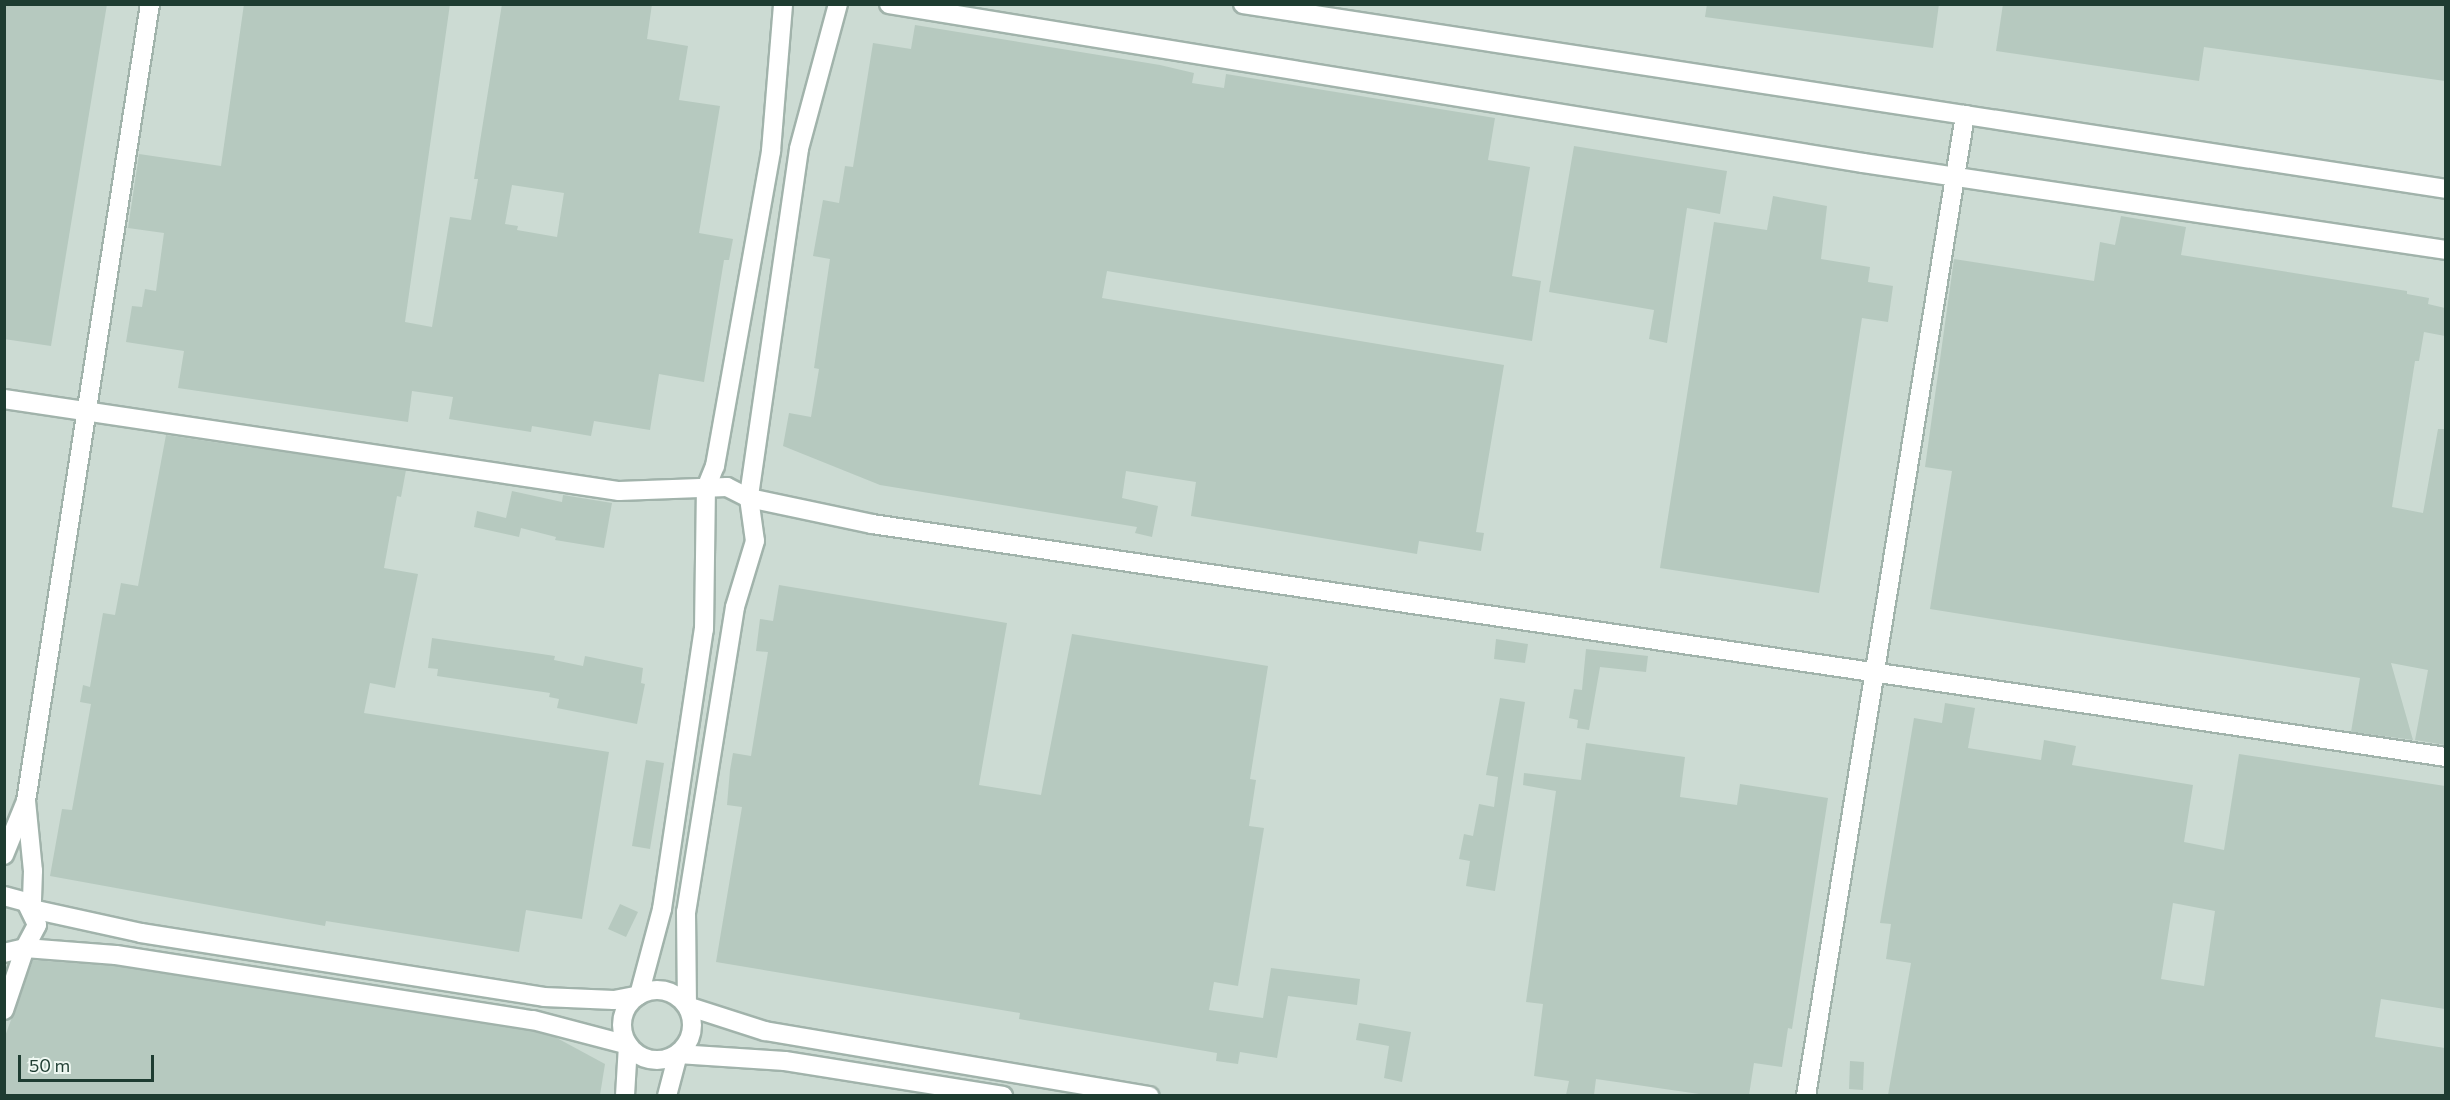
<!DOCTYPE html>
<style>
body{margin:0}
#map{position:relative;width:2450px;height:1100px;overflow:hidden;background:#deebe4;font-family:Commissioner,sans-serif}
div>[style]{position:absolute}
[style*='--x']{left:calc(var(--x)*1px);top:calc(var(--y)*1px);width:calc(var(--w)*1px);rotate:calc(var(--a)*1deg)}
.built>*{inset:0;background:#ccdbd3}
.building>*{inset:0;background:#b6c9bf}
.roads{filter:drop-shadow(2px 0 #a1b3ab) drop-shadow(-2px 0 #a1b3ab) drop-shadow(0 2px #a1b3ab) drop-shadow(0 -2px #a1b3ab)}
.minor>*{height:18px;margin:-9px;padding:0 9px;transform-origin:9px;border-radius:9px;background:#fff}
.minor>.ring{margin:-9px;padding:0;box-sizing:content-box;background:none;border:18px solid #fff;border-radius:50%}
span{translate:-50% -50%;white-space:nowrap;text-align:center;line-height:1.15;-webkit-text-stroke:6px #eff8f2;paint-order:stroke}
.frame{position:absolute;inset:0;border:6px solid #1e3c31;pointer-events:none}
.scale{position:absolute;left:18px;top:1055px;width:136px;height:27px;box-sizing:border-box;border:3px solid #1e3c31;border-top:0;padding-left:8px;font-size:18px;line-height:21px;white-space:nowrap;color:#1e3c31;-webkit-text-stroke:4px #eff8f2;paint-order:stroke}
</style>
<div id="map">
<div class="built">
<div style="clip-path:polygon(5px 5px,2445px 5px,2445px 1095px,5px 1095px)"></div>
</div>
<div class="building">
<div style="clip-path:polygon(4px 4px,107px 4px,51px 346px,4px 339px)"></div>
<div style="clip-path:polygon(evenodd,244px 4px,450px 4px,405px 322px,432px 327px,450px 217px,471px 220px,478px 179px,474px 179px,502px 4px,652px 4px,647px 39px,688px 46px,679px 100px,720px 106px,699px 233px,733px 239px,729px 260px,724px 260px,704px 382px,659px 374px,650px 430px,594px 421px,591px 436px,532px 426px,531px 432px,449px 419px,453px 397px,412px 391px,408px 422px,178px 388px,184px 351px,126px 342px,132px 306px,142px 307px,145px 289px,156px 291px,164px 233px,128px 228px,139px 154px,221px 166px,244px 4px,512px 185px,564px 193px,557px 237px,517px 230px,518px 226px,505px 224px,512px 185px)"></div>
<div style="clip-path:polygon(1707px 4px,1939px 4px,1933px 48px,1705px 17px)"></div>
<div style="clip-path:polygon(2003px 4px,2445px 4px,2445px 81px,2204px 47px,2199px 81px,1996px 51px)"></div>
<div style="clip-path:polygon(915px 25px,1160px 65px,1194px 73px,1192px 83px,1224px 88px,1226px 74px,1495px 118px,1488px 160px,1530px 167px,1512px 276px,1541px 281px,1532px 341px,1107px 271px,1102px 298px,1504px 365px,1476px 532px,1484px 533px,1481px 551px,1419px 541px,1417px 554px,1191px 516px,1196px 482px,1126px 471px,1122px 498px,1158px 506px,1152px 537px,1135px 533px,1137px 527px,880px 485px,783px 446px,789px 413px,811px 417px,819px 369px,814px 368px,830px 259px,813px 256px,823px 200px,839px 203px,845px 166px,853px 167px,873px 43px,911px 49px)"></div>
<div style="clip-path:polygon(1574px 146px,1727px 171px,1720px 214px,1687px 208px,1667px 343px,1649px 339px,1654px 310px,1549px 292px)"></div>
<div style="clip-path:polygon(1773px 196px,1827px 206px,1821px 259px,1870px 267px,1868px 282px,1893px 286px,1888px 322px,1862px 318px,1819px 593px,1660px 568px,1714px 222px,1767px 230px)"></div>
<div style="clip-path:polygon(2121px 216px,2186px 227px,2181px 255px,2407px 291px,2407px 294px,2429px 298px,2428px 304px,2445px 308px,2445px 336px,2424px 332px,2419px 361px,2415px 361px,2392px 507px,2423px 513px,2438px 429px,2445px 429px,2445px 745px,2415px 740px,2428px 670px,2391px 663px,2413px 740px,2367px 734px,2351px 732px,2360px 678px,1930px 609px,1952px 471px,1925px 467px,1954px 259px,2094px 281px,2100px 242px,2115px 245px)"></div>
<div style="clip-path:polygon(166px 435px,406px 470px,401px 497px,397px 496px,384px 568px,418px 574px,395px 688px,370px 683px,364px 713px,609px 752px,582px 919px,526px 910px,519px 952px,326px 921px,325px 926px,50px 876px,62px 809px,72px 810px,91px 704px,80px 702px,83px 685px,90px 687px,103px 613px,115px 615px,121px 583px,138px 586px)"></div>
<div style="clip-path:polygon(512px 491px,562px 502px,563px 495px,612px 503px,604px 548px,555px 540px,556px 537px,521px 528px,519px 537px,474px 527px,477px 511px,506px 518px)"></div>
<div style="clip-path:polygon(779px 585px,1007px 623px,979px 785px,1041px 795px,1072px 634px,1268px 666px,1250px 779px,1256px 780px,1249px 826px,1264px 828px,1238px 986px,1214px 982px,1209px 1010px,1263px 1018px,1271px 968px,1360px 979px,1357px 1005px,1288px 996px,1277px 1058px,1240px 1052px,1238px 1064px,1216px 1061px,1217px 1053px,1019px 1019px,1020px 1013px,716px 962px,742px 807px,727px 805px,730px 770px,733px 753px,751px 756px,768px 652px,756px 651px,760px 619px,773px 621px)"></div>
<div style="clip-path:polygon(432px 638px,555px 656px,554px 660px,583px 666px,585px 656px,643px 668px,641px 683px,645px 684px,637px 724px,557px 708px,559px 699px,549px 697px,550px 693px,437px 676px,438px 669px,428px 668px)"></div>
<div style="clip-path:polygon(1496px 639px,1528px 644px,1525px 663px,1494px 659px)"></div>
<div style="clip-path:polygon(1586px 649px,1648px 656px,1646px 672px,1600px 667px,1589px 730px,1577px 728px,1578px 720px,1569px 718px,1574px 689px,1582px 690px)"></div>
<div style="clip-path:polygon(1500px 698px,1525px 702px,1495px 891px,1466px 886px,1470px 861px,1459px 859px,1464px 834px,1473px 836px,1479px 804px,1494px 807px,1498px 777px,1486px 775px)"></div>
<div style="clip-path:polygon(evenodd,1945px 703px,1975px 708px,1968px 748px,2041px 760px,2044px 740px,2076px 746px,2072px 765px,2193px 785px,2184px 842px,2224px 850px,2239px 754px,2445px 786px,2445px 1009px,2381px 999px,2375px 1037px,2445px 1048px,2445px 1095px,1888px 1095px,1911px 963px,1886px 959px,1891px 924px,1880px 923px,1914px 718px,1942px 723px,1945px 703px,2173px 903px,2215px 911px,2204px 986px,2161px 979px,2173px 903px)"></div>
<div style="clip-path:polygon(1586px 743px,1685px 757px,1680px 797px,1737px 805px,1740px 784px,1828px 798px,1792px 1029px,1788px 1028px,1782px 1067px,1754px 1063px,1749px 1095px,1706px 1095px,1596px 1079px,1594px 1095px,1566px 1095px,1569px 1081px,1534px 1076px,1543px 1004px,1526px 1002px,1556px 791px,1523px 785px,1524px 773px,1581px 780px)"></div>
<div style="clip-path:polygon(646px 760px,664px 763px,650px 849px,632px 846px)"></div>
<div style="clip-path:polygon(620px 904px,638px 912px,626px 937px,608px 929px)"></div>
<div style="clip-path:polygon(33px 960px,115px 966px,536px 1032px,555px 1037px,605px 1064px,600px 1095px,4px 1095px,4px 1039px)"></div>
<div style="clip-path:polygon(1359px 1023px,1411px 1032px,1402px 1082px,1384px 1078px,1389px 1046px,1356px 1040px)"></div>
<div style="clip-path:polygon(1850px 1061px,1864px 1062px,1863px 1090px,1849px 1089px)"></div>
</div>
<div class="roads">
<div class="minor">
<div style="--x:838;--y:4;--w:150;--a:105.1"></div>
<div style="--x:799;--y:149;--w:353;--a:98.2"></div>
<div style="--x:749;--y:498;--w:43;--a:82.1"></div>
<div style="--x:755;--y:541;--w:69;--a:106.9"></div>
<div style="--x:735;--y:607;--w:309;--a:99.1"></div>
<div style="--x:686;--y:912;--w:94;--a:89.4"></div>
<div style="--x:687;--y:1006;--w:82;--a:17.8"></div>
<div style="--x:765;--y:1031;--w:390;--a:9.6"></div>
<div style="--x:889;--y:4;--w:987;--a:9.27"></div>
<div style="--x:1863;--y:163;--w:589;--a:8.49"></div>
<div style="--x:1243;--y:4;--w:1217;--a:8.74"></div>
<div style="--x:4;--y:399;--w:622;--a:8.51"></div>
<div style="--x:619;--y:491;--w:108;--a:-2.1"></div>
<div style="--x:727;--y:487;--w:25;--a:27"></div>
<div style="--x:749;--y:498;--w:126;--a:11.9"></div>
<div style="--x:872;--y:524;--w:1591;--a:8.42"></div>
<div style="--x:26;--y:801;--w:70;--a:84.3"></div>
<div style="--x:33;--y:871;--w:38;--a:92"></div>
<div style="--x:32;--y:909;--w:112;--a:12.4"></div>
<div style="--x:141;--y:933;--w:408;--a:9"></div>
<div style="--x:544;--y:997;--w:70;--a:2.5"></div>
<div style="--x:614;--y:1000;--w:25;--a:-11"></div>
<div style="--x:639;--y:995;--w:89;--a:-75"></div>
<div style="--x:662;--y:909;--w:283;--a:-81.5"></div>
<div style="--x:704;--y:629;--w:141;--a:-89.2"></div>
<div style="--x:706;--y:488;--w:24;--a:-68"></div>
<div style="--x:715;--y:466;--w:320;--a:-79.9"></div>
<div style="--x:771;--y:151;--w:147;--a:-85.3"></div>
<div style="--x:4;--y:855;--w:58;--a:-67.8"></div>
<div style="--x:26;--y:801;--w:807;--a:-81.16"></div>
<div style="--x:4;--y:896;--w:23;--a:15"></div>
<div style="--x:26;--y:902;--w:25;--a:64"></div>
<div style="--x:37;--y:925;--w:26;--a:118"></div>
<div style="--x:25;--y:948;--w:22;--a:167"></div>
<div class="ring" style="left:622px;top:990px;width:52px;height:52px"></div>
<div style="--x:4;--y:1010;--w:65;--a:-71.3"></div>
<div style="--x:25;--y:948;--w:91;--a:4.4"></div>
<div style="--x:116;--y:955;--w:422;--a:8.9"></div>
<div style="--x:533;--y:1020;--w:98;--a:14.7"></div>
<div style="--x:628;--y:1045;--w:51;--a:93.4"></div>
<div style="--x:667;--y:1096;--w:43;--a:-75.3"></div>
<div style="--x:678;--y:1054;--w:107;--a:3.7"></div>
<div style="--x:785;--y:1061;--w:221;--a:9.1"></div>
<div style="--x:1806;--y:1096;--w:994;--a:-80.79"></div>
</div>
</div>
<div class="frame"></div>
<div class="scale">50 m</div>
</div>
